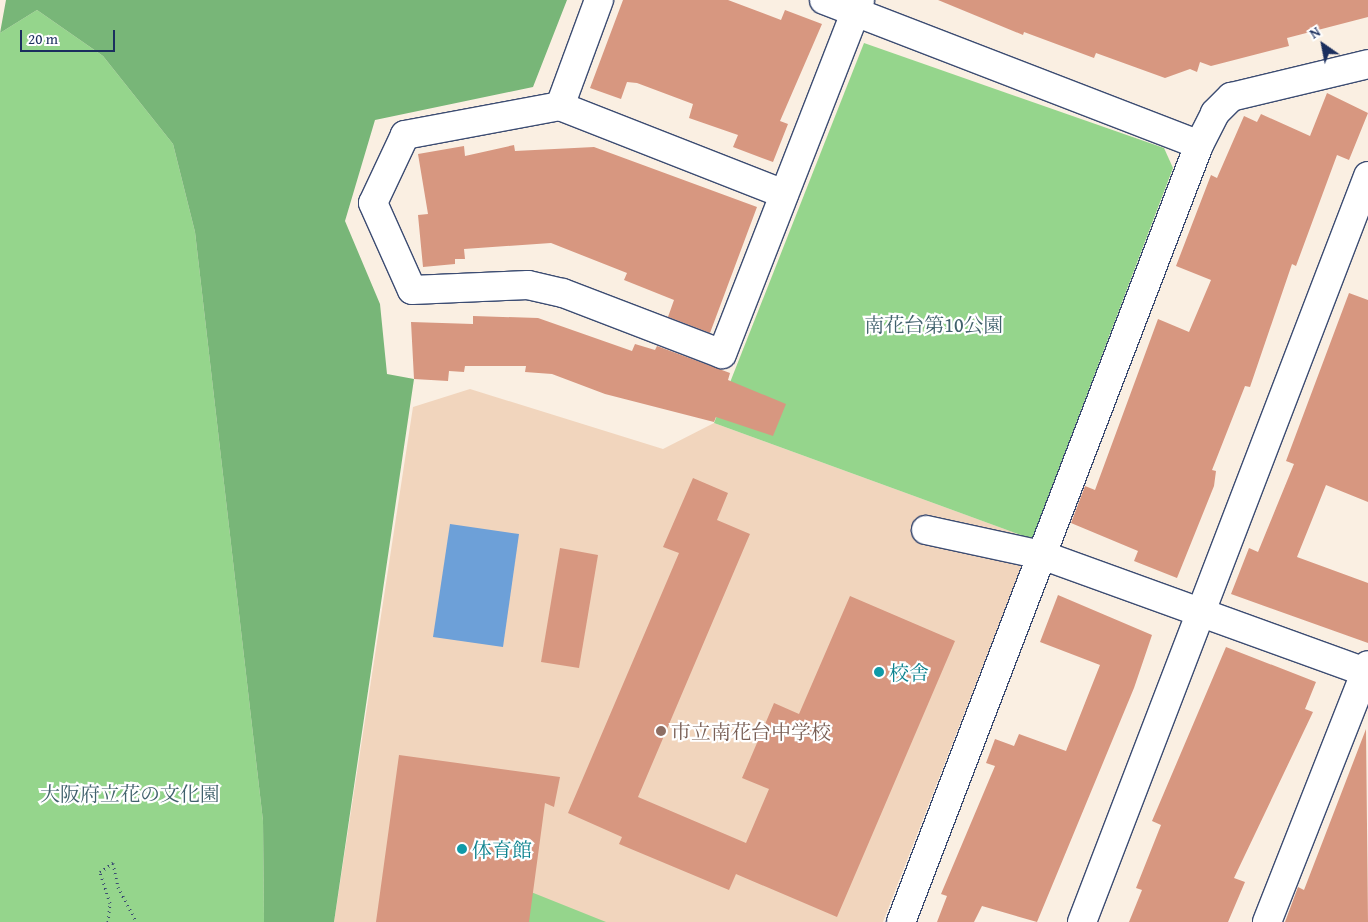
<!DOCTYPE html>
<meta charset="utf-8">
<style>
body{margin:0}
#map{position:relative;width:1368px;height:922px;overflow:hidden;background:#faefe2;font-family:"Gentium Book Plus","Noto Serif JP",serif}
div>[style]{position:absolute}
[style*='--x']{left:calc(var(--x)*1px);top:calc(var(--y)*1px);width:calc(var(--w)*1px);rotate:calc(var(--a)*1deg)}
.built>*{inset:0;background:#f1d5bd}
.green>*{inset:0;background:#95d58c}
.forest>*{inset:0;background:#78b678}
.water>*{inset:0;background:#6da0d8}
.building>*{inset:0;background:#d79780}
.path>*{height:3px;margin-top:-1.5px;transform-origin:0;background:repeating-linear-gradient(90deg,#3c4c72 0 1px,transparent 0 5px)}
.roads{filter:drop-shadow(1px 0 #3c4c72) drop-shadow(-1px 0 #3c4c72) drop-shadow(0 1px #3c4c72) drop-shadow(0 -1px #3c4c72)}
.minor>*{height:28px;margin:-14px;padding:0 14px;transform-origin:14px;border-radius:14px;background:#fff}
.dots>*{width:14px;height:14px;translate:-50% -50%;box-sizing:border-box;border:2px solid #fff;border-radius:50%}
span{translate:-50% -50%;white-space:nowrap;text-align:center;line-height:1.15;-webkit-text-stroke:4.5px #fff;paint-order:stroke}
.park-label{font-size:20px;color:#40616c}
.culture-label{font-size:20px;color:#0d838f}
.left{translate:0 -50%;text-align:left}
.education-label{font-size:20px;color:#785e54}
.north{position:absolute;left:1298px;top:20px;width:50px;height:50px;-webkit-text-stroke:4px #fff;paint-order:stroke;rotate:327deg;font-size:14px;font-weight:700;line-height:20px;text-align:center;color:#1b2f5e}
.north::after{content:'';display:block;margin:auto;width:18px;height:22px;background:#1b2f5e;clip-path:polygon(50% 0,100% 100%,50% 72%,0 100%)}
.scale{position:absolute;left:20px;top:30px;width:95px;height:22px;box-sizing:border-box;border:2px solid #1b2f5e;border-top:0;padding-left:6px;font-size:15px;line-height:18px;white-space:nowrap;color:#1b2f5e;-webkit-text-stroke:4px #fff;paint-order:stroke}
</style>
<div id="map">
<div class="built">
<div style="clip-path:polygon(470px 389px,663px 449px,714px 423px,1032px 539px,883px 922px,334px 922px,413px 407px)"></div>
</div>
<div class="green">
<div style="clip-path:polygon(37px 10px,103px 56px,173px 144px,195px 232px,263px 821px,264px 922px,0 922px,0 33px)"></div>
<div style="clip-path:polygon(864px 43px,1164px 148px,1173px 168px,1032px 539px,714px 423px)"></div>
<div style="clip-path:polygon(526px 890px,606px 922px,520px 922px)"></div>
</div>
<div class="forest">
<div style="clip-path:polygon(6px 0,567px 0,533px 87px,375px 120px,345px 221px,380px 304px,387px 374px,414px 379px,334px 922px,264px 922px,263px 821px,195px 232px,173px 144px,103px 56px,37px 10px,0 33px)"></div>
</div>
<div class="water">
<div style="clip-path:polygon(450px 524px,519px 534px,503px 647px,433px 637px)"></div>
</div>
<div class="building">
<div style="clip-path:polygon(623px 0,728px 0,781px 20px,785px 10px,822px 24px,780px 121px,788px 124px,773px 162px,733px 147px,738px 135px,689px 118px,693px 104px,637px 83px,627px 82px,621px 99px,590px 88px)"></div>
<div style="clip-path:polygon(938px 0,1368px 0,1368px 17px,1287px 38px,1289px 46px,1211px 66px,1200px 62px,1197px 72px,1190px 69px,1165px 78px,1096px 53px,1094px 58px,1024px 32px,1023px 35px)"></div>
<div style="clip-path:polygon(1327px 93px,1368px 113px,1349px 160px,1337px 155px,1296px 266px,1292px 264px,1250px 387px,1245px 386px,1212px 470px,1216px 471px,1214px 486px,1177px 578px,1134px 561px,1138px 551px,1071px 523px,1085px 486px,1095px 490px,1158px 319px,1189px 332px,1211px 280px,1176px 266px,1211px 175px,1217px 178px,1244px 116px,1257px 122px,1261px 114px,1310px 136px)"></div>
<div style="clip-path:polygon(514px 145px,515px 151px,594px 147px,757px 207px,710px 333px,668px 317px,674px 300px,624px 280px,627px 273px,551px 243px,464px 249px,465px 259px,455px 259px,455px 264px,423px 267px,418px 215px,428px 214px,418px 154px,464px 146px,465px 156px)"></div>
<div style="clip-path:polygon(1349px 293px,1368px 300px,1368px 502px,1326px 485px,1297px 557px,1368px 583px,1368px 643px,1231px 594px,1249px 548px,1258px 552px,1294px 464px,1286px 461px)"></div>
<div style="clip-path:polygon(473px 316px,538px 318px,632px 351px,635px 344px,655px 350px,657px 346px,730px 373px,728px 380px,786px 404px,773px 436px,716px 417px,714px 422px,605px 394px,552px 374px,525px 372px,526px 366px,465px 366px,464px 372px,449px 371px,448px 381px,414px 379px,411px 322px,473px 324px)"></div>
<div style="clip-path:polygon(693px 478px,728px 493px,717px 520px,750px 534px,638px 797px,746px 843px,769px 789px,742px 778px,774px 703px,799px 714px,850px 596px,955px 641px,837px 917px,736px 874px,729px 890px,619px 844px,622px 837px,568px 813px,679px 553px,663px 547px)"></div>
<div style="clip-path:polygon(560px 548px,598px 555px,579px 668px,541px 662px)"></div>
<div style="clip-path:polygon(1058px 595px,1152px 635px,1134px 688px,1037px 922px,982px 906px,974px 922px,937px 922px,947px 896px,941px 894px,995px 766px,986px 763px,995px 739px,1014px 746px,1019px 734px,1066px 751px,1100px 665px,1040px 642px)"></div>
<div style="clip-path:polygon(1226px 647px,1316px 682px,1305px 709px,1313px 712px,1234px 878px,1245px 882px,1228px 922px,1129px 922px,1142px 890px,1136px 888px,1161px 825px,1152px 821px)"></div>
<div style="clip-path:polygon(1366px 729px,1368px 922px,1285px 922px,1298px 887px,1304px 890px)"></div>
<div style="clip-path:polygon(399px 755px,560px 777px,554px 807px,545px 803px,529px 922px,376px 922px)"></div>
</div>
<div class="path">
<div style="--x:108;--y:922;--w:19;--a:-84"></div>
<div style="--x:110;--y:903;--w:33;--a:-108"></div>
<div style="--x:100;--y:872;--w:16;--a:-35"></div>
<div style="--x:113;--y:863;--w:25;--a:78"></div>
<div style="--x:118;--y:887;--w:40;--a:62"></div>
</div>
<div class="roads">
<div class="minor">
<div style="--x:824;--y:0;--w:402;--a:21.1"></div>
<div style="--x:560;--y:106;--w:113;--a:-69.8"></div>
<div style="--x:784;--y:194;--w:241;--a:-158.6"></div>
<div style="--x:560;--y:106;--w:158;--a:169.4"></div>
<div style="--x:405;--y:135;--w:75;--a:115.2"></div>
<div style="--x:373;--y:203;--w:95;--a:65.9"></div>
<div style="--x:412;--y:290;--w:116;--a:-2.5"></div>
<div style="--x:528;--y:285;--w:36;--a:13"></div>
<div style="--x:563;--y:293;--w:170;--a:21"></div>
<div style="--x:722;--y:354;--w:380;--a:-68.7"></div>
<div style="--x:926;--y:530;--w:119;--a:12.2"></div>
<div style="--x:1042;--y:555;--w:347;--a:19.9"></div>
<div style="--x:901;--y:922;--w:832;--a:-69.02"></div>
<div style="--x:1199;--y:145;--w:36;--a:-63"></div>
<div style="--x:1215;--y:113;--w:23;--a:-45"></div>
<div style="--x:1231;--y:97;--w:141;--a:-13.5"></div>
<div style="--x:1082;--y:922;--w:799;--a:-69.02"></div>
<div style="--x:1267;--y:922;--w:276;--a:-68.5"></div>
</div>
</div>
<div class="dots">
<div style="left:879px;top:672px;background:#0f9aa8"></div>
<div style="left:661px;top:731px;background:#8d6e63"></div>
<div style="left:462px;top:849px;background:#0f9aa8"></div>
</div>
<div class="park-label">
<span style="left:934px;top:324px">南花台第10公園</span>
<span style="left:130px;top:793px">大阪府立花の文化園</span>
</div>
<div class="culture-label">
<span class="left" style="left:889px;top:672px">校舎</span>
<span class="left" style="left:472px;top:849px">体育館</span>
</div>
<div class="education-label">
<span class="left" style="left:671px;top:731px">市立南花台中学校</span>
</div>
<div class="north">N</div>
<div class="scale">20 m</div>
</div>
